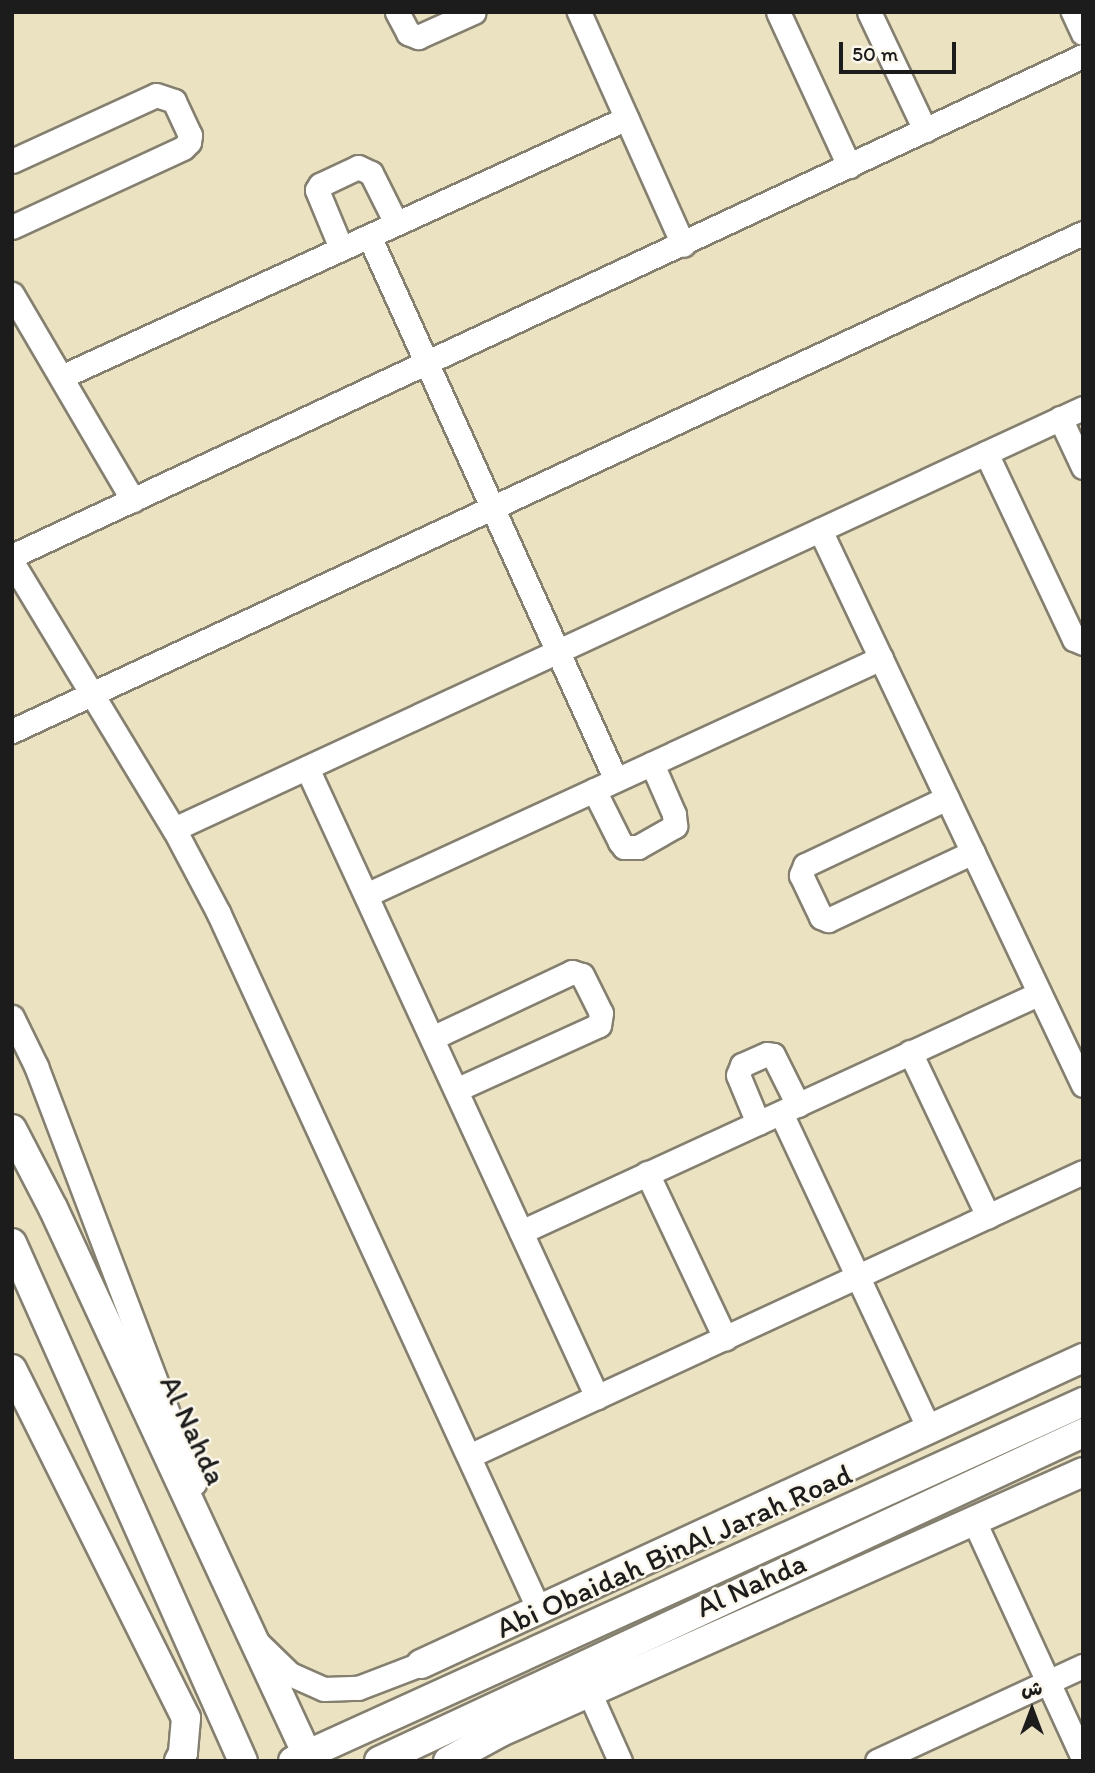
<!DOCTYPE html>
<meta charset="utf-8">
<style>
body{margin:0}
#map{position:relative;width:1095px;height:1773px;overflow:hidden;background:#ebe2c2;font-family:Itim,"Playpen Sans Arabic",sans-serif}
div>[style]{position:absolute}
[style*='--x']{left:calc(var(--x)*1px);top:calc(var(--y)*1px);width:calc(var(--w)*1px);rotate:calc(var(--a)*1deg)}
.roads{filter:drop-shadow(2px 0 #847f6f) drop-shadow(-2px 0 #847f6f) drop-shadow(0 2px #847f6f) drop-shadow(0 -2px #847f6f)}
.minor>*{height:23px;margin:-11.5px;padding:0 11.5px;transform-origin:11.5px;border-radius:11.5px;background:#fff}
.major>*{height:28px;margin:-14px;padding:0 14px;transform-origin:14px;border-radius:14px;background:#fff}
span{translate:-50% -50%;white-space:nowrap;text-align:center;line-height:1.15;-webkit-text-stroke:5px #fbf7ec;paint-order:stroke}
.street-label{font-size:30px;color:#1c1c1c}
.frame{position:absolute;inset:0;border:14px solid #1c1c1c;pointer-events:none}
.north{position:absolute;left:997px;top:1675px;width:70px;height:70px;-webkit-text-stroke:5px #fbf7ec;paint-order:stroke;rotate:0deg;font-size:19px;font-weight:700;line-height:28px;text-align:center;color:#1c1c1c}
.north::after{content:'';display:block;margin:auto;width:24px;height:32px;background:#1c1c1c;clip-path:polygon(50% 0,100% 100%,50% 72%,0 100%)}
.scale{position:absolute;left:839px;top:42px;width:117px;height:32px;box-sizing:border-box;border:4px solid #1c1c1c;border-top:0;padding-left:9px;font-size:21px;line-height:24px;white-space:nowrap;color:#1c1c1c;-webkit-text-stroke:5px #fbf7ec;paint-order:stroke}
</style>
<div id="map">
<div class="roads">
<div class="minor">
<div style="--x:397;--y:12;--w:24;--a:62"></div>
<div style="--x:408;--y:33;--w:11;--a:22"></div>
<div style="--x:418;--y:37;--w:61;--a:-24.1"></div>
<div style="--x:579;--y:12;--w:255;--a:65.9"></div>
<div style="--x:778;--y:12;--w:170;--a:65.2"></div>
<div style="--x:869;--y:12;--w:131;--a:64.6"></div>
<div style="--x:1073;--y:12;--w:23;--a:65"></div>
<div style="--x:12;--y:161;--w:158;--a:-24.6"></div>
<div style="--x:156;--y:95;--w:19;--a:18"></div>
<div style="--x:174;--y:101;--w:38;--a:65"></div>
<div style="--x:190;--y:135;--w:7;--a:98"></div>
<div style="--x:189;--y:142;--w:8;--a:135"></div>
<div style="--x:183;--y:148;--w:188;--a:155.2"></div>
<div style="--x:369;--y:236;--w:597;--a:65.58"></div>
<div style="--x:341;--y:248;--w:63;--a:-112.5"></div>
<div style="--x:317;--y:190;--w:6;--a:-59"></div>
<div style="--x:320;--y:185;--w:42;--a:-25.3"></div>
<div style="--x:358;--y:167;--w:14;--a:25"></div>
<div style="--x:371;--y:173;--w:56;--a:63.4"></div>
<div style="--x:12;--y:294;--w:239;--a:59.6"></div>
<div style="--x:61;--y:377;--w:622;--a:-24.59"></div>
<div style="--x:1060;--y:418;--w:54;--a:64.9"></div>
<div style="--x:986;--y:453;--w:206;--a:64.7"></div>
<div style="--x:1074;--y:639;--w:10;--a:24"></div>
<div style="--x:820;--y:530;--w:614;--a:64.64"></div>
<div style="--x:12;--y:556;--w:1182;--a:-25.03"></div>
<div style="--x:12;--y:562;--w:312;--a:58.8"></div>
<div style="--x:174;--y:829;--w:94;--a:62.1"></div>
<div style="--x:218;--y:912;--w:768;--a:65.3"></div>
<div style="--x:12;--y:731;--w:1181;--a:-24.94"></div>
<div style="--x:307;--y:768;--w:693;--a:65.25"></div>
<div style="--x:594;--y:790;--w:58;--a:63.4"></div>
<div style="--x:620;--y:842;--w:6;--a:51"></div>
<div style="--x:624;--y:847;--w:14;--a:0"></div>
<div style="--x:638;--y:847;--w:43;--a:-29.6"></div>
<div style="--x:675;--y:826;--w:12;--a:-95"></div>
<div style="--x:674;--y:814;--w:55;--a:-113.7"></div>
<div style="--x:947;--y:798;--w:157;--a:154.7"></div>
<div style="--x:805;--y:865;--w:11;--a:112"></div>
<div style="--x:801;--y:875;--w:47;--a:64.5"></div>
<div style="--x:821;--y:917;--w:8;--a:23"></div>
<div style="--x:828;--y:920;--w:160;--a:-25.1"></div>
<div style="--x:174;--y:829;--w:1002;--a:-24.85"></div>
<div style="--x:366;--y:895;--w:567;--a:-24.71"></div>
<div style="--x:12;--y:1017;--w:55;--a:63.9"></div>
<div style="--x:36;--y:1066;--w:446;--a:69.2"></div>
<div style="--x:432;--y:1038;--w:155;--a:-25.2"></div>
<div style="--x:572;--y:972;--w:10;--a:17"></div>
<div style="--x:582;--y:975;--w:42;--a:63.4"></div>
<div style="--x:601;--y:1013;--w:12;--a:99"></div>
<div style="--x:599;--y:1025;--w:157;--a:155.6"></div>
<div style="--x:910;--y:1052;--w:182;--a:64.6"></div>
<div style="--x:781;--y:1113;--w:349;--a:64.9"></div>
<div style="--x:758;--y:1123;--w:52;--a:-112.6"></div>
<div style="--x:738;--y:1075;--w:11;--a:-68"></div>
<div style="--x:742;--y:1065;--w:27;--a:-24"></div>
<div style="--x:767;--y:1054;--w:6;--a:9"></div>
<div style="--x:773;--y:1055;--w:56;--a:63.4"></div>
<div style="--x:647;--y:1173;--w:183;--a:64.7"></div>
<div style="--x:521;--y:1232;--w:569;--a:-24.72"></div>
<div style="--x:469;--y:1456;--w:676;--a:-24.82"></div>
<div style="--x:974;--y:1521;--w:261;--a:65.3"></div>
<div style="--x:259;--y:1644;--w:43;--a:44.1"></div>
<div style="--x:290;--y:1674;--w:37;--a:24"></div>
<div style="--x:324;--y:1689;--w:34;--a:-2"></div>
<div style="--x:358;--y:1688;--w:67;--a:-20.9"></div>
<div style="--x:590;--y:1694;--w:73;--a:65.9"></div>
<div style="--x:877;--y:1761;--w:227;--a:-24.8"></div>
</div>
<div class="major">
<div style="--x:12;--y:1129;--w:89;--a:62.6"></div>
<div style="--x:53;--y:1208;--w:610;--a:65.07"></div>
<div style="--x:12;--y:1243;--w:567;--a:65.97"></div>
<div style="--x:12;--y:1369;--w:390;--a:63.5"></div>
<div style="--x:186;--y:1718;--w:35;--a:95"></div>
<div style="--x:183;--y:1753;--w:9;--a:117"></div>
<div style="--x:421;--y:1664;--w:729;--a:-24.81"></div>
<div style="--x:293;--y:1761;--w:868;--a:-24.44"></div>
<div style="--x:379;--y:1761;--w:777;--a:-24.98"></div>
<div style="--x:448;--y:1761;--w:60;--a:-28.7"></div>
<div style="--x:501;--y:1732;--w:637;--a:-24.07"></div>
</div>
</div>
<div class="street-label">
<span style="left:193px;top:1430px;rotate:65deg">Al Nahda</span>
<span style="left:674px;top:1551px;rotate:-24deg">Abi Obaidah BinAl Jarah Road</span>
<span style="left:751px;top:1585px;rotate:-24deg">Al Nahda</span>
</div>
<div class="frame"></div>
<div class="north">ش</div>
<div class="scale">50 m</div>
</div>
